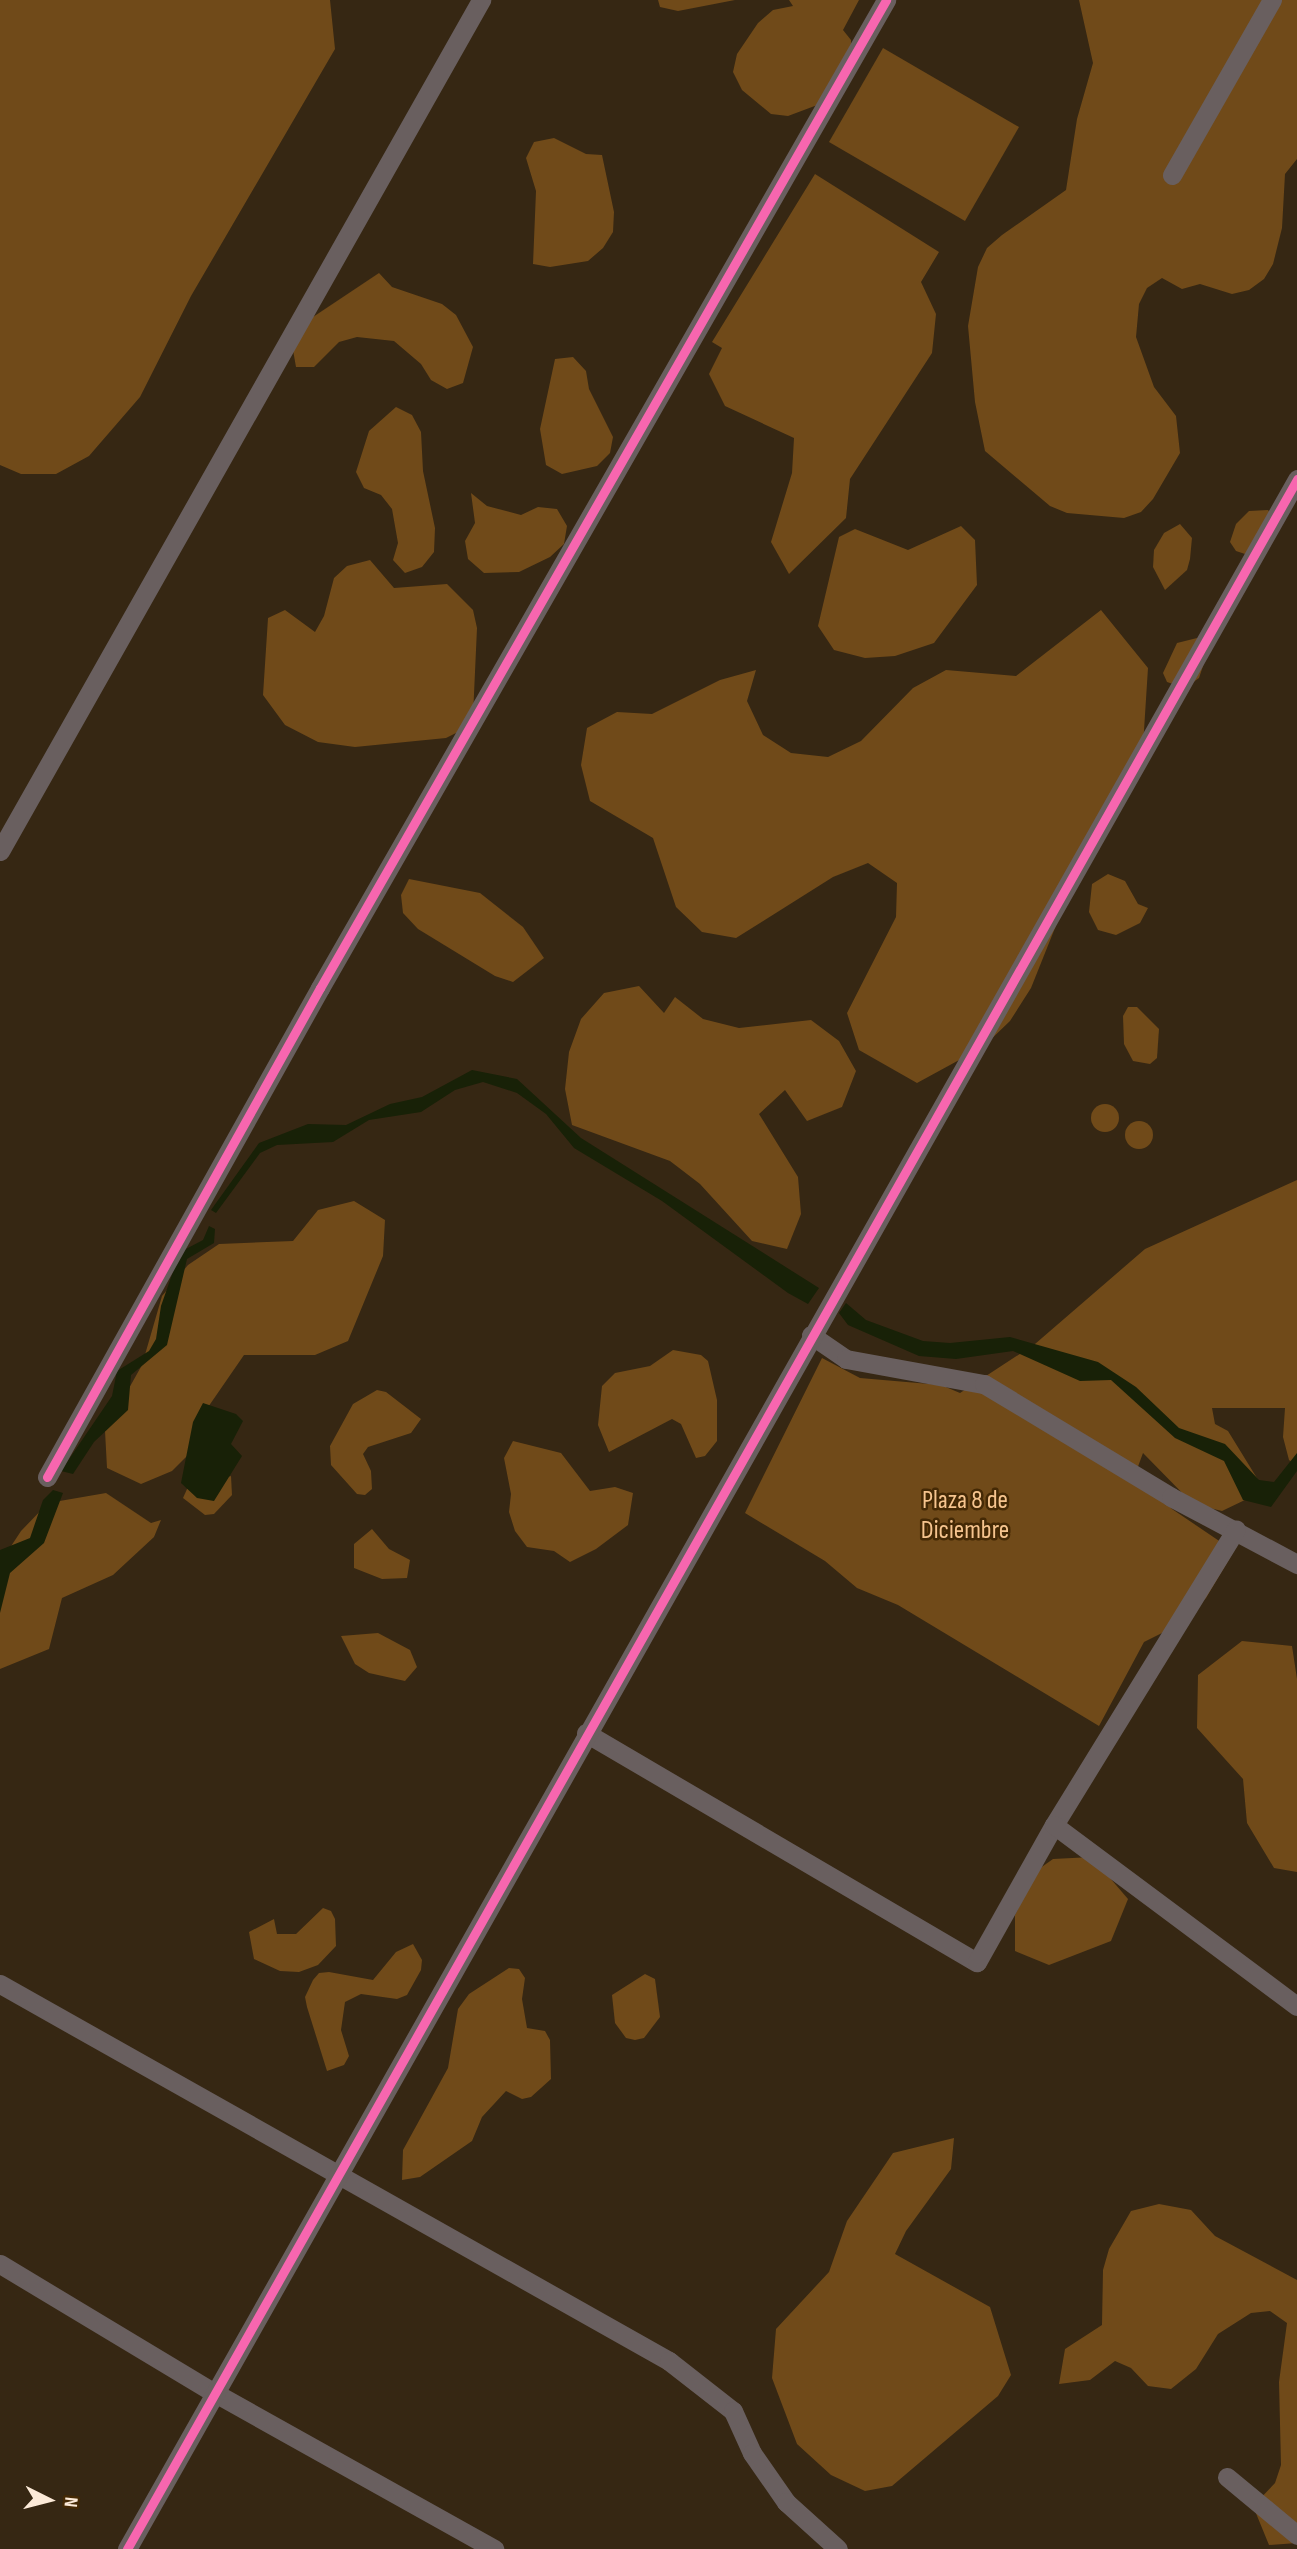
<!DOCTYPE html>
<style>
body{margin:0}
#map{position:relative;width:1297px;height:2549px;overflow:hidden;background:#362713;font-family:"Sofia Sans Condensed",sans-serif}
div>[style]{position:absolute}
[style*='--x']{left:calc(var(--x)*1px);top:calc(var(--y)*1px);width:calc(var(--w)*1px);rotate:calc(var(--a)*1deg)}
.green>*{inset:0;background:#704a19}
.round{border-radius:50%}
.water>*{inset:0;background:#182107}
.street>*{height:19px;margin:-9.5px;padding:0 9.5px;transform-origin:9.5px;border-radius:9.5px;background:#695f5f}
.cycleway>*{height:9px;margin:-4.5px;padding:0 4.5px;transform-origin:4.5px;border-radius:4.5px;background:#f766af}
span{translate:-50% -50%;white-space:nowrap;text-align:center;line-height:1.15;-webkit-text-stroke:5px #442905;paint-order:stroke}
.park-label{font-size:26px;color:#f6c48e}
.north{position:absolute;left:14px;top:2465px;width:70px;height:70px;-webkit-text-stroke:5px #442905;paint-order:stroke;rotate:96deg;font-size:19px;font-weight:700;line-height:28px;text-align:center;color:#fcead8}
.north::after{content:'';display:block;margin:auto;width:24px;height:32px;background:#fcead8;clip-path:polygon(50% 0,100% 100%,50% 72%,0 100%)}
</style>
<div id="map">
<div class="green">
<div style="clip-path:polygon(0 0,330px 0,335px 49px,191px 296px,140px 397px,89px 456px,56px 474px,21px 474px,0 465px)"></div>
<div style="clip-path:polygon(658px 0,735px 0,678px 11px,660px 7px)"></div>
<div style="clip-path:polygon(789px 0,859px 0,843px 30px,851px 40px,852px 60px,820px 104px,788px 116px,771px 114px,742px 90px,733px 72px,737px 54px,758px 23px,773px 10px,793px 6px)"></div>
<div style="clip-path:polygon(1079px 0,1297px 0,1297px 159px,1285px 174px,1282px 228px,1273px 264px,1264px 279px,1249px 290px,1232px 294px,1200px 284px,1182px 289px,1162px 278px,1147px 288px,1139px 304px,1136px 337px,1154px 387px,1176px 416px,1180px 453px,1153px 499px,1141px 512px,1124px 518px,1067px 513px,1050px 506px,985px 451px,975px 402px,968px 326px,978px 267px,987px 248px,1002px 235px,1066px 190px,1077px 119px,1093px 63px)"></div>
<div style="clip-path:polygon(883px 48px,1019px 127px,965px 221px,829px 142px)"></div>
<div style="clip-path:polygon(554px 138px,586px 154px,602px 155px,614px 212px,613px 232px,603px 248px,588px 261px,550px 267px,533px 264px,536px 191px,526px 158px,534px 142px)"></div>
<div style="clip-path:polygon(815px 174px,939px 252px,921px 282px,936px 314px,932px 353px,850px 479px,846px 518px,789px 574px,771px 542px,792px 473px,794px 438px,725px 406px,709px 374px,722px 348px,712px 342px)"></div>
<div style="clip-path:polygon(379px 273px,392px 287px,442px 304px,456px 315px,473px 347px,463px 383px,447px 389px,431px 380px,421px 364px,394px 341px,357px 337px,339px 342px,314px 367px,296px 367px,293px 350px,313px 317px)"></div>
<div style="clip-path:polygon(573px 357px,586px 371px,589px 389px,613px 437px,610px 453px,597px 466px,562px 474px,546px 465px,540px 429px,555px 359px)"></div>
<div style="clip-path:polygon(396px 407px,412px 415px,421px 432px,423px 471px,435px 528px,434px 552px,422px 567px,405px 573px,393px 560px,398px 543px,392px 509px,381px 495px,364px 488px,356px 472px,369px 431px)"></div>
<div style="clip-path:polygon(471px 493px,487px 506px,521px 515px,538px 507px,557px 509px,567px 526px,564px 544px,550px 557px,519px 572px,484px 573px,468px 559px,465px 541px,475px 523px)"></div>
<div style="clip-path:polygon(1268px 510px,1274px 518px,1245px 554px,1236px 551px,1230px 542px,1236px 524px,1249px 511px)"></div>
<div style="clip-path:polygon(1180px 524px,1192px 538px,1190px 559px,1187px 570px,1165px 590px,1153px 567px,1154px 550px,1164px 533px)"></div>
<div style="clip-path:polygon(961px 526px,975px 540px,977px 585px,934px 643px,895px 656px,865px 658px,834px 650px,818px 626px,839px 537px,855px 529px,908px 550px)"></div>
<div style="clip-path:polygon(370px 560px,394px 588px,447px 584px,473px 610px,477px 628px,473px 716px,462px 730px,446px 738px,355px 747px,318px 742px,285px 725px,263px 695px,268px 618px,285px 610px,315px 632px,324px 616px,334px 578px,347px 566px)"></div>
<div style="clip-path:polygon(1101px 610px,1148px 668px,1143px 746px,1089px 843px,1031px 988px,1010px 1021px,983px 1047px,917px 1083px,859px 1050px,847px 1013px,896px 917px,897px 883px,868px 863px,833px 877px,736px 938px,702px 932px,676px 907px,653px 838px,590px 801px,581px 765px,587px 728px,617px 712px,652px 714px,720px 680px,756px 670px,747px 701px,763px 735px,791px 753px,828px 757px,861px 741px,913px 688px,946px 670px,1016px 676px)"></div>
<div style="clip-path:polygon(1197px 638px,1208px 651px,1199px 678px,1185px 688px,1167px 682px,1163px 673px,1177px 643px)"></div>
<div style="clip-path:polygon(1108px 874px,1125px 881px,1138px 904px,1148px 908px,1140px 923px,1116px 935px,1098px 930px,1089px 912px,1092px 884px)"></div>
<div style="clip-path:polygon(409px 879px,480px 893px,523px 927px,544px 958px,513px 982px,495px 976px,418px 929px,403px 913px,401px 895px)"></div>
<div style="clip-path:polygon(639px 986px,664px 1013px,675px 997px,703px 1019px,739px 1028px,811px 1020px,839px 1041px,856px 1071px,842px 1107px,807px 1121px,785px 1090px,759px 1114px,798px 1177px,801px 1214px,787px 1249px,752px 1241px,700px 1184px,670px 1161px,572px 1125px,565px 1089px,569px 1052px,581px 1019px,604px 993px)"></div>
<div style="clip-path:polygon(1128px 1007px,1137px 1007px,1159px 1029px,1157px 1058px,1150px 1064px,1133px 1061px,1124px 1044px,1123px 1016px)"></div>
<div class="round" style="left:1091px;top:1104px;width:28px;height:28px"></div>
<div class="round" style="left:1125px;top:1121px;width:28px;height:28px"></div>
<div style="clip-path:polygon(1297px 1180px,1297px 1466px,1289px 1460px,1283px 1437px,1285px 1408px,1212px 1408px,1215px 1424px,1228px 1431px,1260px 1483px,1247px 1499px,1222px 1511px,1193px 1504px,1143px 1453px,1136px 1472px,1172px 1509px,1234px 1551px,1206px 1598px,1172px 1628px,1144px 1642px,1099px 1726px,898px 1605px,857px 1588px,825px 1561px,745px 1513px,822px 1358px,860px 1378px,941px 1385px,960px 1393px,1035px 1344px,1145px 1249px)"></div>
<div style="clip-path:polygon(354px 1201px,385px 1220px,383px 1256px,348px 1341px,315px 1355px,244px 1355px,204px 1413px,197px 1446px,172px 1471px,141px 1484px,107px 1468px,105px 1431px,142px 1365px,162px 1296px,188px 1265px,219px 1244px,293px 1241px,318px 1210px)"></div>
<div style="clip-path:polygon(673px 1350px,701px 1355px,708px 1361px,717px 1400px,717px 1441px,705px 1456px,696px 1458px,681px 1424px,672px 1419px,609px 1452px,598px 1425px,602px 1386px,615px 1373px,650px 1366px)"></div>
<div style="clip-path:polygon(377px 1390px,386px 1392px,421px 1419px,411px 1433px,368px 1447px,363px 1454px,371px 1471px,372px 1489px,365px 1495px,357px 1494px,331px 1465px,330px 1446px,353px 1404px)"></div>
<div style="clip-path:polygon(513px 1441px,561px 1453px,590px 1491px,615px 1487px,633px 1493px,628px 1525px,596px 1549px,570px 1562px,554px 1551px,527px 1547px,515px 1531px,509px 1512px,511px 1494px,504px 1458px)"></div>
<div style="clip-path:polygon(231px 1476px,232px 1495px,214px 1514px,205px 1515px,183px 1498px,187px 1489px)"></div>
<div style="clip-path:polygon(106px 1493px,151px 1523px,161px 1520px,154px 1537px,113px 1575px,62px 1598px,49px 1649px,0 1669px,0 1563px,21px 1531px,48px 1503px)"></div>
<div style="clip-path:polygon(372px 1529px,389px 1549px,410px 1560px,407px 1578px,382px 1579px,354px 1568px,354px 1544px)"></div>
<div style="clip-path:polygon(378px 1633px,410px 1650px,417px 1667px,405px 1681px,369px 1673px,355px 1664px,341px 1636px)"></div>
<div style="clip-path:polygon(1242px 1641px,1292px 1646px,1297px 1679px,1297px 1872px,1274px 1868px,1247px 1823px,1243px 1779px,1197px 1728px,1198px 1675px)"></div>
<div style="clip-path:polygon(1092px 1857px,1128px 1899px,1111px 1941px,1049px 1965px,1015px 1951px,1015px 1915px,1036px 1871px,1053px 1859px)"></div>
<div style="clip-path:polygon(323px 1908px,331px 1911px,335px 1919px,336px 1946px,318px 1965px,299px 1972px,280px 1971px,254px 1959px,249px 1932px,274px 1919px,277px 1934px,296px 1934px)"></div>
<div style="clip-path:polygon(413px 1944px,422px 1960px,421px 1970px,407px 1995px,397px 1999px,361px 1994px,345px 2002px,341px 2030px,349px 2056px,344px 2065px,327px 2071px,307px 2007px,305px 1997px,313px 1980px,319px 1973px,329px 1972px,373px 1980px,396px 1952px)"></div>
<div style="clip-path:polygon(509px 1968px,519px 1969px,525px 1978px,522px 1999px,527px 2028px,545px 2031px,550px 2040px,551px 2079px,531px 2097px,522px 2099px,506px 2091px,482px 2117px,472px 2141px,420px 2177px,402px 2180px,403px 2150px,448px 2068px,458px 2009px,469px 1994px)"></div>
<div style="clip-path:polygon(645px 1974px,655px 1979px,660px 2017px,644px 2038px,635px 2040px,626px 2038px,615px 2023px,612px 1995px)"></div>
<div style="clip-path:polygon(954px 2138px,951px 2169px,906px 2231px,895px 2254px,990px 2307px,1011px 2375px,998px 2396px,892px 2486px,865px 2491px,831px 2475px,797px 2444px,772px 2378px,776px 2329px,829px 2272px,847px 2221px,893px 2153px)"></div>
<div style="clip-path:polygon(1159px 2204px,1191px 2210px,1215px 2236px,1297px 2280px,1297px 2543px,1269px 2545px,1253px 2506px,1275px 2483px,1281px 2465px,1279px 2382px,1287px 2323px,1270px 2311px,1251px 2313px,1218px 2334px,1196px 2369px,1171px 2389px,1148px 2386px,1131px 2368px,1115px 2361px,1090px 2380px,1059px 2384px,1065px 2349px,1102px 2325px,1103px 2270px,1109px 2249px,1131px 2211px)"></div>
</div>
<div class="water">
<div style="clip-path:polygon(472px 1070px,517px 1079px,581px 1138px,819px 1288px,808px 1304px,788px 1293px,662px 1201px,574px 1148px,546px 1114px,517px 1093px,483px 1082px,455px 1090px,421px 1112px,369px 1120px,333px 1142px,277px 1145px,260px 1153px,216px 1213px,211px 1210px,259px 1143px,308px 1124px,346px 1125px,390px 1104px,422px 1097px)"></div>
<div style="clip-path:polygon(209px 1226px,215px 1229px,214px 1243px,187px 1259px,167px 1345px,131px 1375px,128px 1410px,94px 1442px,73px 1474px,61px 1471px,112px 1396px,117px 1371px,149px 1351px,156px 1339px,161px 1306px,175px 1266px,184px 1250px,203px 1240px)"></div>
<div style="clip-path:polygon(846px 1303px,866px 1320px,923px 1341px,950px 1343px,1010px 1337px,1098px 1362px,1136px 1387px,1179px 1428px,1225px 1444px,1259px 1480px,1274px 1482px,1297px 1453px,1297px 1471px,1271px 1507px,1243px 1500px,1224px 1461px,1175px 1438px,1111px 1380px,1080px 1381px,1013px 1351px,956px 1359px,919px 1356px,848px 1325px,839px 1313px)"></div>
<div style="clip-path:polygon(203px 1403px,236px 1414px,243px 1421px,231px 1444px,242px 1456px,214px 1501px,197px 1498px,181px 1483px,193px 1422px)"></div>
<div style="clip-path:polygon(53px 1490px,63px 1493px,44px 1543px,10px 1573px,0 1613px,0 1550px,30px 1538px,43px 1500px)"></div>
</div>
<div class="street">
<div style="--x:1172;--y:175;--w:202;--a:-60.3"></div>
<div style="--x:0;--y:851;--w:978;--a:-60.52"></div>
<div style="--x:811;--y:1335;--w:42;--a:34.4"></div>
<div style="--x:846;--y:1359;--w:140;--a:10.3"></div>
<div style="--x:984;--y:1384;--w:218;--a:31.1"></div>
<div style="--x:1171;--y:1497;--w:143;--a:28"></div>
<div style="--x:47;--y:1477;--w:560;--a:-60.83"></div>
<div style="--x:320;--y:988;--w:1139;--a:-60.19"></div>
<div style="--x:586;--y:1733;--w:453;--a:30.4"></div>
<div style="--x:977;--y:1962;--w:157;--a:-60.7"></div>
<div style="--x:1054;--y:1825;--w:347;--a:-58.4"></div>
<div style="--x:1054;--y:1825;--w:303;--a:36.7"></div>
<div style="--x:0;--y:1984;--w:768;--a:29.4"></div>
<div style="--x:669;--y:2361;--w:81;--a:38"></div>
<div style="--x:733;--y:2411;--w:46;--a:65.7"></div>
<div style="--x:752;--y:2453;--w:60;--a:55.2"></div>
<div style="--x:786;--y:2502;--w:70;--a:42.1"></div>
<div style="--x:0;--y:2264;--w:251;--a:31"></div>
<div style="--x:215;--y:2393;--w:320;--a:29.2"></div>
<div style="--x:1227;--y:2477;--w:91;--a:39.6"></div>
<div style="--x:127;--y:2549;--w:2378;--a:-60.52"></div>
</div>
<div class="cycleway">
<div style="--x:47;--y:1477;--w:560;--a:-60.83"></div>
<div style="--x:320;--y:988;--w:1139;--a:-60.19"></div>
<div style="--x:127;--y:2549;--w:2378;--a:-60.52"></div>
</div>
<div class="park-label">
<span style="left:965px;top:1516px">Plaza 8 de<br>Diciembre</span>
</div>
<div class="north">N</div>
</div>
